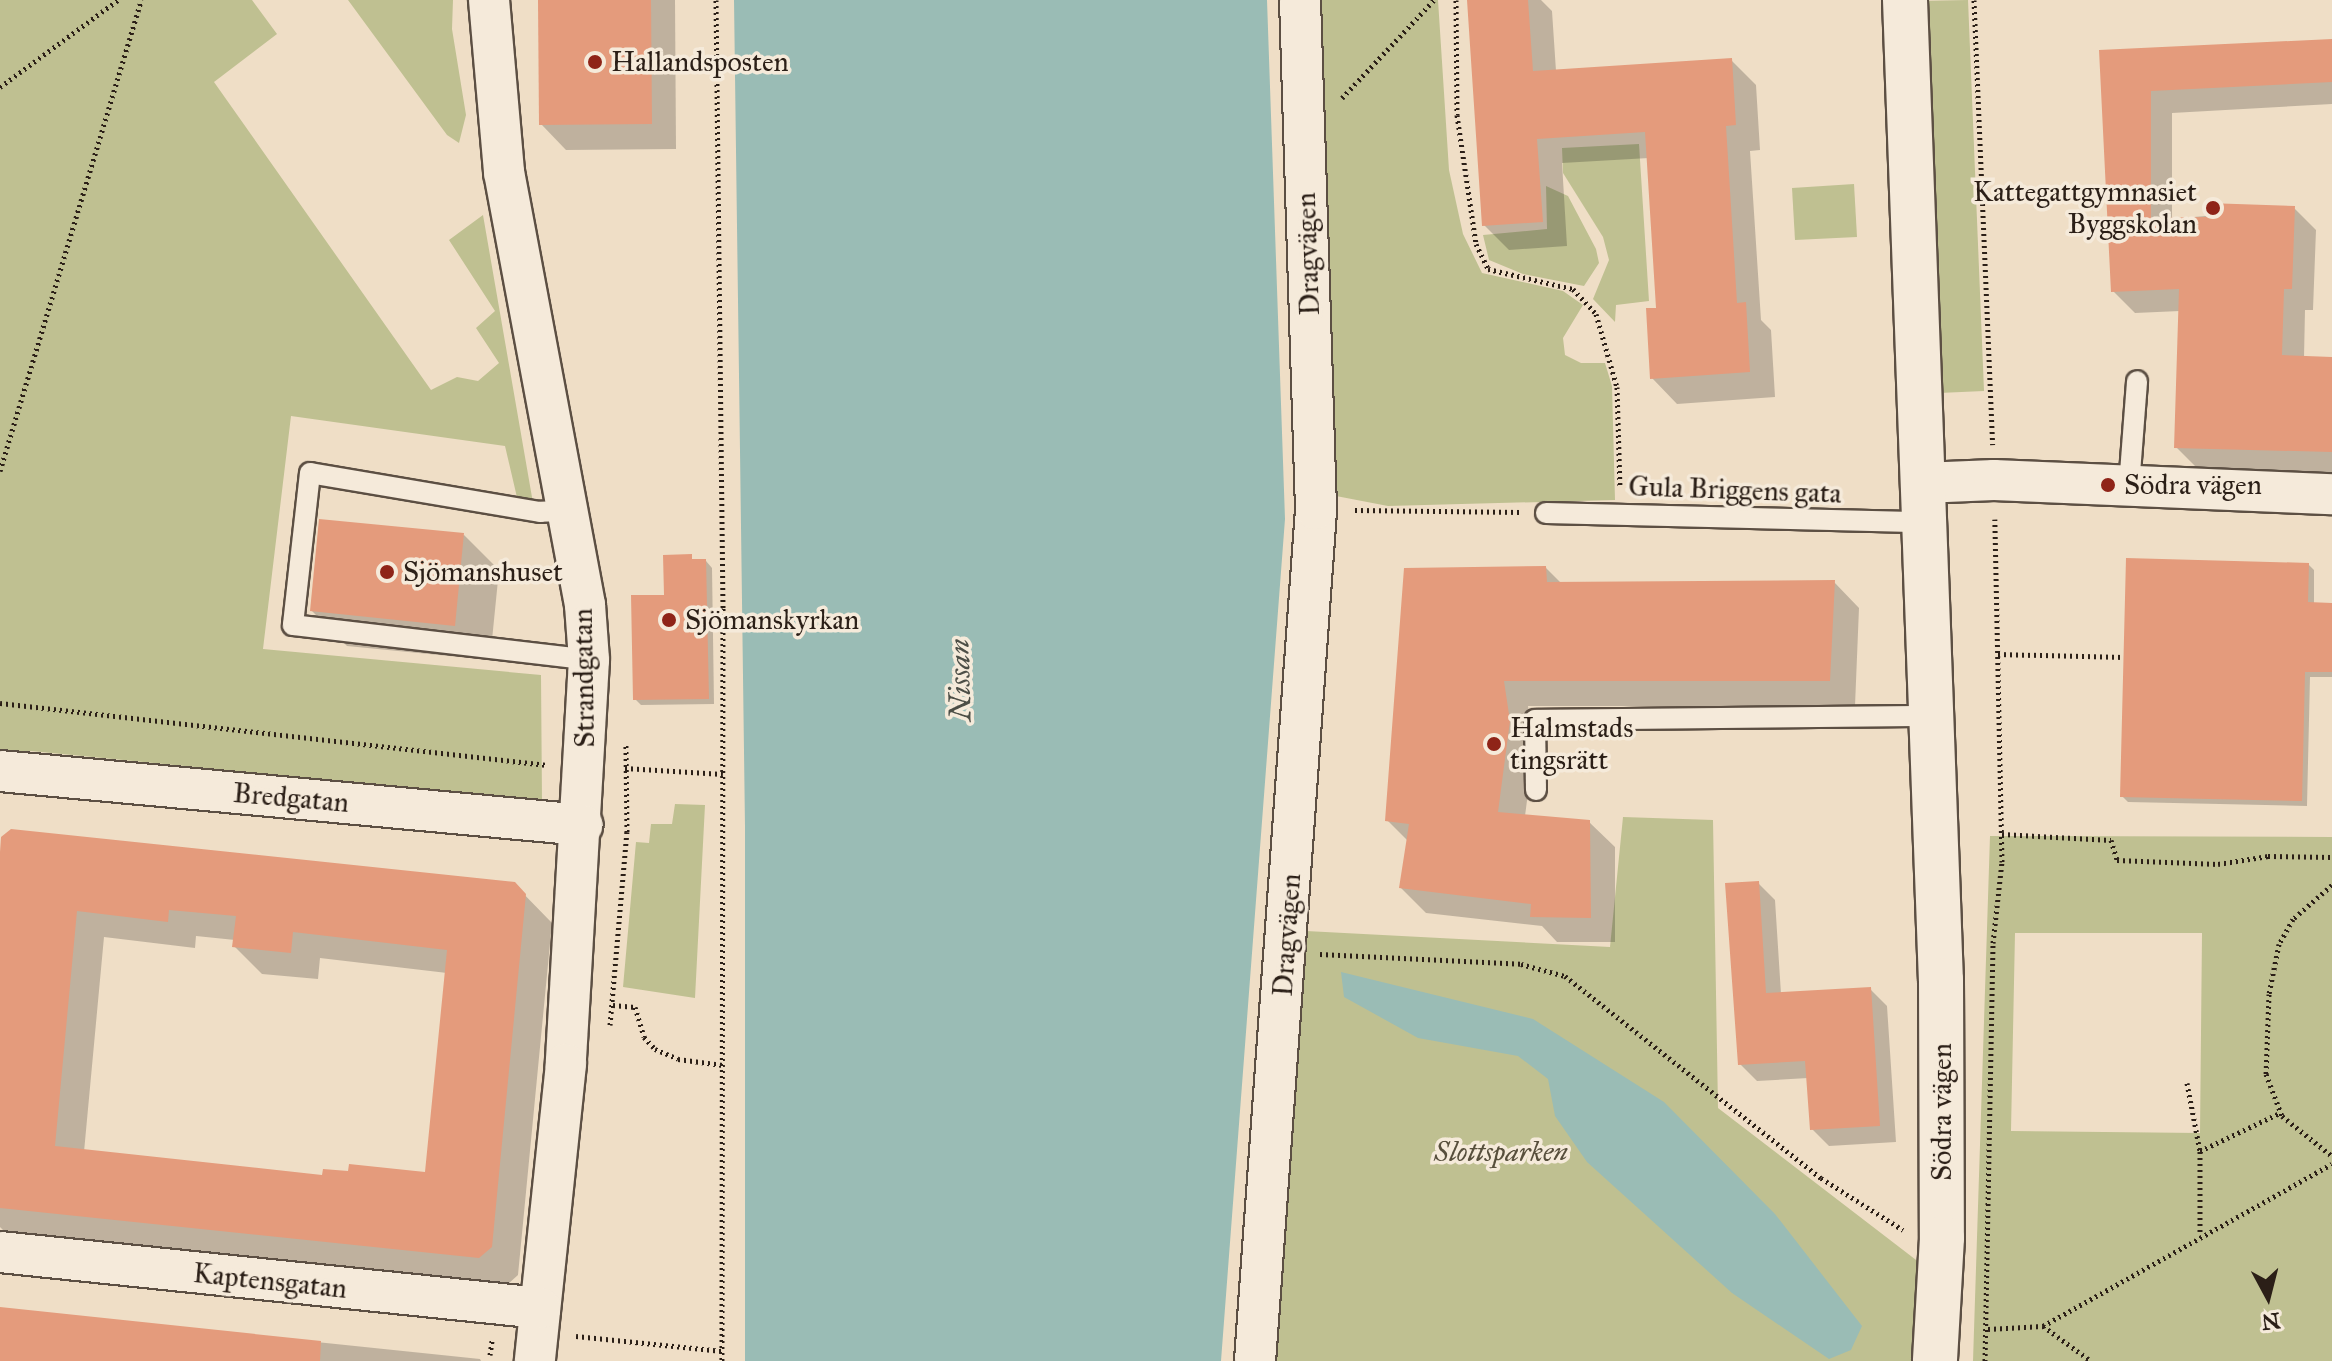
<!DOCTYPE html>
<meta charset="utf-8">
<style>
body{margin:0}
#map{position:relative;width:2332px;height:1361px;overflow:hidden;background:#efdec6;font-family:"IM FELL Great Primer",serif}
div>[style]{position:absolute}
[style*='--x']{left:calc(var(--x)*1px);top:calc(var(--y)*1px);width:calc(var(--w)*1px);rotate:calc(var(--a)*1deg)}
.green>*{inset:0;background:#bfc091}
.water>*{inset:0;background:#9abcb5}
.shadow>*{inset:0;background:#0003}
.building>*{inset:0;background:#e49b7c}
.path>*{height:5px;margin-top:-2.5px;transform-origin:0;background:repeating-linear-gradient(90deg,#2b1f17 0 2px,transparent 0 6px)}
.roads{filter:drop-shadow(2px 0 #5c4f43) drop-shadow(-2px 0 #5c4f43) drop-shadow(0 2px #5c4f43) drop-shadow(0 -2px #5c4f43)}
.lane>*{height:20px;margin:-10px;padding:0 10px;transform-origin:10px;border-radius:10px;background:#f5eada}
.street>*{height:40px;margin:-20px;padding:0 20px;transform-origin:20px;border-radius:20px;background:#f5eada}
.secondary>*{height:44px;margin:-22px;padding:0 22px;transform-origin:22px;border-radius:22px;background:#f5eada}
.dots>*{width:22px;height:22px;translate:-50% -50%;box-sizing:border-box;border:4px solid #f5eada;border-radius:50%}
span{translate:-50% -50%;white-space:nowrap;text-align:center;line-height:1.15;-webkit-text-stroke:7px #f5eada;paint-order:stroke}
.poi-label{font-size:28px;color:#2b1f17}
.left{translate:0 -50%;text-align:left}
.right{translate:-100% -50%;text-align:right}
.street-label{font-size:28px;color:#2b1f17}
.park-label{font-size:28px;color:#574f3c;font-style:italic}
.water-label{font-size:30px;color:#4c4e46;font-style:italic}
.north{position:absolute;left:2228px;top:1257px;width:80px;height:80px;-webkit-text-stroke:6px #f5eada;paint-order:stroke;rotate:173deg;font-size:22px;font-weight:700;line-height:32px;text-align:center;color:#2b1f17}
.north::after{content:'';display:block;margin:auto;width:28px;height:36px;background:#2b1f17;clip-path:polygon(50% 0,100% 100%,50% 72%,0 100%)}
</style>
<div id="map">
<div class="green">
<div style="clip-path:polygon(0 0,252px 0,277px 34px,214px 82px,431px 390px,457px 377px,478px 381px,499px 363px,476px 328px,495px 311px,449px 240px,483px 215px,533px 503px,519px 506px,505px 446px,291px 416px,263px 649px,541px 675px,542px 801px,31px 751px,13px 759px,0 757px)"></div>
<div style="clip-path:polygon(348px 0,453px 0,452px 29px,466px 115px,459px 143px,447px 135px)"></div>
<div style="clip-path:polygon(1306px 0,1438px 0,1449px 170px,1463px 234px,1482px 273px,1563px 291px,1583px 305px,1563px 338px,1565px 355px,1581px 363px,1605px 363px,1612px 386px,1615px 500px,1388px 506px,1336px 496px,1327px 474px)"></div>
<div style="clip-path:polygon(1968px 0,1984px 391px,1939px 393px,1918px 1px)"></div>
<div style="clip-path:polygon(1639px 144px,1649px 301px,1616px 305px,1615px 322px,1593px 299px,1609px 260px,1603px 237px,1563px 173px,1562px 148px)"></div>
<div style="clip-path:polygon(1854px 184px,1857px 237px,1795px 240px,1792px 188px)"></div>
<div style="clip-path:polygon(1546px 186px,1568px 196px,1596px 249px,1599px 263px,1584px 286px,1523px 274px,1489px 260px,1483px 235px,1547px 229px)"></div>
<div style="clip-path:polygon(675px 804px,705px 805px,695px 998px,623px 987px,636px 842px,649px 843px,651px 824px,672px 824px)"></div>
<div style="clip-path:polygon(1623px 817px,1713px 820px,1718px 1108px,1920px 1263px,1913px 1361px,1265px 1361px,1306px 931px,1610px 947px)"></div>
<div style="clip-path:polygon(evenodd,1990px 836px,2332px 837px,2332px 1361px,1973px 1361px,1990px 836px,2015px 933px,2202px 933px,2200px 1133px,2011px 1131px,2015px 933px)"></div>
</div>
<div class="water">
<div style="clip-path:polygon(734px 0,1267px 0,1285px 519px,1221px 1361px,745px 1361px,745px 827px)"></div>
<div style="clip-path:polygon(1341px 972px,1533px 1019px,1664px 1102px,1775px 1214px,1862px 1326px,1851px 1350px,1829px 1359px,1732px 1293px,1587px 1162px,1555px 1116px,1548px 1079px,1518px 1056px,1418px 1038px,1344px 997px)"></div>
</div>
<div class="shadow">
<div style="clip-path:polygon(540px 0,675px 0,676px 149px,566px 150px,541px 124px)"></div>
<div style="clip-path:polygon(1469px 0,1541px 0,1552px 11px,1556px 71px,1731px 60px,1756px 85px,1760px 150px,1750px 151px,1761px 320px,1771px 330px,1775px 397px,1677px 404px,1652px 378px,1659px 310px,1649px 158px,1562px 163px,1567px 246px,1509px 250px,1484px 225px)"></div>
<div style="clip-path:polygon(2332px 40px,2332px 104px,2172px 113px,2172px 219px,2294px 208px,2316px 230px,2313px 310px,2305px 310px,2304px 358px,2332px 359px,2332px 473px,2198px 469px,2176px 447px,2180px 311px,2135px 313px,2113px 291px,2101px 52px)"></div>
<div style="clip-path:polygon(464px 535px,499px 570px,490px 660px,347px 646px,312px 611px)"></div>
<div style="clip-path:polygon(706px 561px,712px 568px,714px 704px,641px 705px,635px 699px,666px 597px)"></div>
<div style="clip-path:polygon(2308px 564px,2314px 570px,2314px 604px,2332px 605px,2332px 677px,2310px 677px,2307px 806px,2128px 802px,2122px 796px)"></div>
<div style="clip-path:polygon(1546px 568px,1562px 584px,1834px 582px,1859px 608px,1855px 706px,1528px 706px,1534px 747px,1525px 816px,1589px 822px,1615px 847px,1615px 942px,1557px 942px,1542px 926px,1426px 913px,1401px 888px,1408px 841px,1387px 820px)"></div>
<div style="clip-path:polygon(evenodd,0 874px,514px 884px,552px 923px,518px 1275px,507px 1285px,4px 1231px,0 1227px,0 874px,196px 936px,235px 940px,234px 946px,262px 974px,318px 979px,320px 958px,447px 973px,427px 1174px,324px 1177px,84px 1152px,104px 937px,195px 948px,196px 936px)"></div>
<div style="clip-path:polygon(1758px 883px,1775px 900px,1781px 994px,1870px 989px,1887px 1006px,1896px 1142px,1829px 1146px,1812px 1129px,1808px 1078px,1757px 1081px,1740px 1064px)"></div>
<div style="clip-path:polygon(0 1309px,480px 1359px,481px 1361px,0 1361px)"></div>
</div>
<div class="building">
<div style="clip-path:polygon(538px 0,651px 0,652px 124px,539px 125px)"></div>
<div style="clip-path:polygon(1467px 0,1528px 0,1533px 71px,1732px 58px,1736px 125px,1726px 126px,1737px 303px,1746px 302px,1750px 372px,1650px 379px,1646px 308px,1656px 308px,1645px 132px,1537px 139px,1543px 222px,1482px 226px)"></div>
<div style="clip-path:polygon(2332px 39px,2332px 82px,2151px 91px,2151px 218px,2206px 217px,2207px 203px,2295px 206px,2292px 289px,2284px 289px,2282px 355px,2332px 357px,2332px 452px,2174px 448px,2179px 289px,2111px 292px,2099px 50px)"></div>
<div style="clip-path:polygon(319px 519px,464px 533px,455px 626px,310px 611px)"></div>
<div style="clip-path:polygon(692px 554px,692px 559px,706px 559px,709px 699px,633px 700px,631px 595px,664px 595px,663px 555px)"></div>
<div style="clip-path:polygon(2126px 558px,2309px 563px,2308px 602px,2332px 603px,2332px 672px,2305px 672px,2302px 801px,2120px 797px)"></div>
<div style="clip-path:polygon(1546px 566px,1547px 582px,1835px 580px,1830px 681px,1504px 681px,1510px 721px,1498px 812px,1590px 820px,1591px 918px,1530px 917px,1531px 904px,1399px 888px,1409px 824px,1385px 821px,1404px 568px)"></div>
<div style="clip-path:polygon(evenodd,11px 829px,515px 882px,526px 894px,492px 1247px,479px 1258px,0 1208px,0 852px,1px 837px,11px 829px,169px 910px,236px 916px,232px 947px,291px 953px,293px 932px,447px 950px,425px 1172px,349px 1164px,348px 1171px,323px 1169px,322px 1175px,55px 1146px,77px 911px,168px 922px,169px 910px)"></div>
<div style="clip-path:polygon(1759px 881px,1766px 993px,1871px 987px,1880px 1126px,1810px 1130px,1805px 1061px,1738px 1065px,1725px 883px)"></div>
<div style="clip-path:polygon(0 1307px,321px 1341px,320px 1361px,0 1361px)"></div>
</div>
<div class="path">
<div style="--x:716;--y:0;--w:608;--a:89.34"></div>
<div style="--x:723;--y:608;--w:753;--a:90.08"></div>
<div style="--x:1456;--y:0;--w:115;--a:89.5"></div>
<div style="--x:1457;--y:115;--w:130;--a:81.6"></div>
<div style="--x:1476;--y:244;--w:28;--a:64"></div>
<div style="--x:1488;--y:269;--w:87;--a:13.2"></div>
<div style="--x:1573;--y:289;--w:34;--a:47"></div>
<div style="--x:1596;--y:314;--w:76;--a:74"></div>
<div style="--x:1617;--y:387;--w:100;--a:88.3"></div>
<div style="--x:1974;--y:0;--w:445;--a:87.6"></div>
<div style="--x:0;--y:87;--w:147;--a:-36.4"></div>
<div style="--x:1342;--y:98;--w:134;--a:-46.8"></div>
<div style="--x:0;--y:471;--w:492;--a:-73.3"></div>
<div style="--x:1355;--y:510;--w:166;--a:0.7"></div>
<div style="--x:1998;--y:654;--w:126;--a:1.4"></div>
<div style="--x:0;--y:703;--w:551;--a:6.47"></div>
<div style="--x:625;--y:768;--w:98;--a:3.5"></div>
<div style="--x:2002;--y:834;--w:109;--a:3.2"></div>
<div style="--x:2111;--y:840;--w:21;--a:73"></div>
<div style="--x:2117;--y:860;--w:101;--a:2.3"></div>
<div style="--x:2218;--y:864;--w:51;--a:-9.1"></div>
<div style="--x:2268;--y:856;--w:64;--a:0.9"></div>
<div style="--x:2332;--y:885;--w:52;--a:138.9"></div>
<div style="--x:2293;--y:919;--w:29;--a:119"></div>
<div style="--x:2279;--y:944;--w:51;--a:101.3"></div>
<div style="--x:2269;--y:994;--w:80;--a:92.1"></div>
<div style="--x:2266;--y:1074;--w:45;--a:69.1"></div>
<div style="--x:2282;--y:1116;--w:64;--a:38.7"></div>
<div style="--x:1320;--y:954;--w:201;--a:2.8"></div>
<div style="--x:1521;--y:964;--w:46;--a:15.3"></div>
<div style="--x:1565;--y:976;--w:326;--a:38.3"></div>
<div style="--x:1821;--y:1178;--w:97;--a:32.4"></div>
<div style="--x:613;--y:1005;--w:22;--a:5"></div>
<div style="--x:635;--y:1007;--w:31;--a:73"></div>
<div style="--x:644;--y:1037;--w:16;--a:47"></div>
<div style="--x:655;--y:1049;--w:25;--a:23"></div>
<div style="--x:678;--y:1059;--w:45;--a:7.6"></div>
<div style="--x:610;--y:1025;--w:194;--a:-85"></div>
<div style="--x:627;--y:832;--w:88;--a:-90.7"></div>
<div style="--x:2187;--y:1083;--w:69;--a:79.2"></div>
<div style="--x:2200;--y:1151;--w:84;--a:90"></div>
<div style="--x:2200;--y:1151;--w:89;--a:-25.4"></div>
<div style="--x:2043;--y:1326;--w:59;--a:36.1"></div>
<div style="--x:1988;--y:1329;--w:55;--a:-3.1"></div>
<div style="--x:2043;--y:1326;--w:331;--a:-29.3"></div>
<div style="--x:576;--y:1336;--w:147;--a:5.9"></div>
<div style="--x:490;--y:1355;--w:15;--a:-82"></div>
<div style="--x:1985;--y:1361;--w:418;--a:-88.9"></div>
<div style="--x:1993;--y:943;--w:81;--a:-83.7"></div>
<div style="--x:2002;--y:862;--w:343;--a:-91.2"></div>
</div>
<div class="roads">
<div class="lane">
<div style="--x:2129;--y:486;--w:105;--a:-85.6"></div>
<div style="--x:564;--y:511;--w:24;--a:178"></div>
<div style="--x:540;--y:512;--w:233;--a:-170.4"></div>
<div style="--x:310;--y:473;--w:153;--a:96.4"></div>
<div style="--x:293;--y:625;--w:298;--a:6.7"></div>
<div style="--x:1546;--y:513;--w:377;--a:1.4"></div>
<div style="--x:1536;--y:790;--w:70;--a:-90.8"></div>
<div style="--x:1535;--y:720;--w:396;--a:-0.6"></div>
</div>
<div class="street">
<div style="--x:489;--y:0;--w:173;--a:85"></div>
<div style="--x:504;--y:172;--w:441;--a:79.4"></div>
<div style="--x:585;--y:605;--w:55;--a:85.8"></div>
<div style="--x:589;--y:660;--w:405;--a:93.3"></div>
<div style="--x:566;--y:1064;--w:299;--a:96"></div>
<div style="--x:1922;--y:483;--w:72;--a:-2.4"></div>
<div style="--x:1994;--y:480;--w:338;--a:2.4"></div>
<div style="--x:0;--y:771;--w:585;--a:5.29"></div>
<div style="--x:0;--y:1252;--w:543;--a:5.92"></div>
<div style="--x:1255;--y:1361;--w:854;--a:-85.9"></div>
<div style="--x:1316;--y:509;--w:509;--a:-91.8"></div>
</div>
<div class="secondary">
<div style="--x:1905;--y:0;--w:981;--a:87.9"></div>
<div style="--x:1941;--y:980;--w:258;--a:89.8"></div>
<div style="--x:1942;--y:1238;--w:123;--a:93.3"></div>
</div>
</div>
<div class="dots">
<div style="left:595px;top:62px;background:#8f2418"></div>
<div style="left:2213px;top:208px;background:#8f2418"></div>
<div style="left:2108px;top:485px;background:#8f2418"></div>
<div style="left:387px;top:572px;background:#8f2418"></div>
<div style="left:669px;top:620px;background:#8f2418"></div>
<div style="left:1494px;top:744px;background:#8f2418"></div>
</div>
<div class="poi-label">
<span class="left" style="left:611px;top:62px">Hallandsposten</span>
<span class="right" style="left:2197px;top:208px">Kattegattgymnasiet<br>Byggskolan</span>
<span class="left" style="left:2124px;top:485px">Södra vägen</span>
<span class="left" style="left:403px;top:572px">Sjömanshuset</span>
<span class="left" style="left:685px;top:620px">Sjömanskyrkan</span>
<span class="left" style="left:1510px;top:744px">Halmstads<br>tingsrätt</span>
</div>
<div class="street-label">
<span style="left:1308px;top:254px;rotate:-92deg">Dragvägen</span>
<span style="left:1735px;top:490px;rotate:2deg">Gula Briggens gata</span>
<span style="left:584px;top:678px;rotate:-91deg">Strandgatan</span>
<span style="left:291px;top:798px;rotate:5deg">Bredgatan</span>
<span style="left:1287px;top:935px;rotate:-86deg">Dragvägen</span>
<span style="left:1942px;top:1112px;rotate:-90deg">Södra vägen</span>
<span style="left:270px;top:1281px;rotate:6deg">Kaptensgatan</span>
</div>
<div class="park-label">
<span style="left:1501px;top:1152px">Slottsparken</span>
</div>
<div class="water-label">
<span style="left:960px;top:680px;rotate:-91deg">Nissan</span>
</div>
<div class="north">N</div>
</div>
